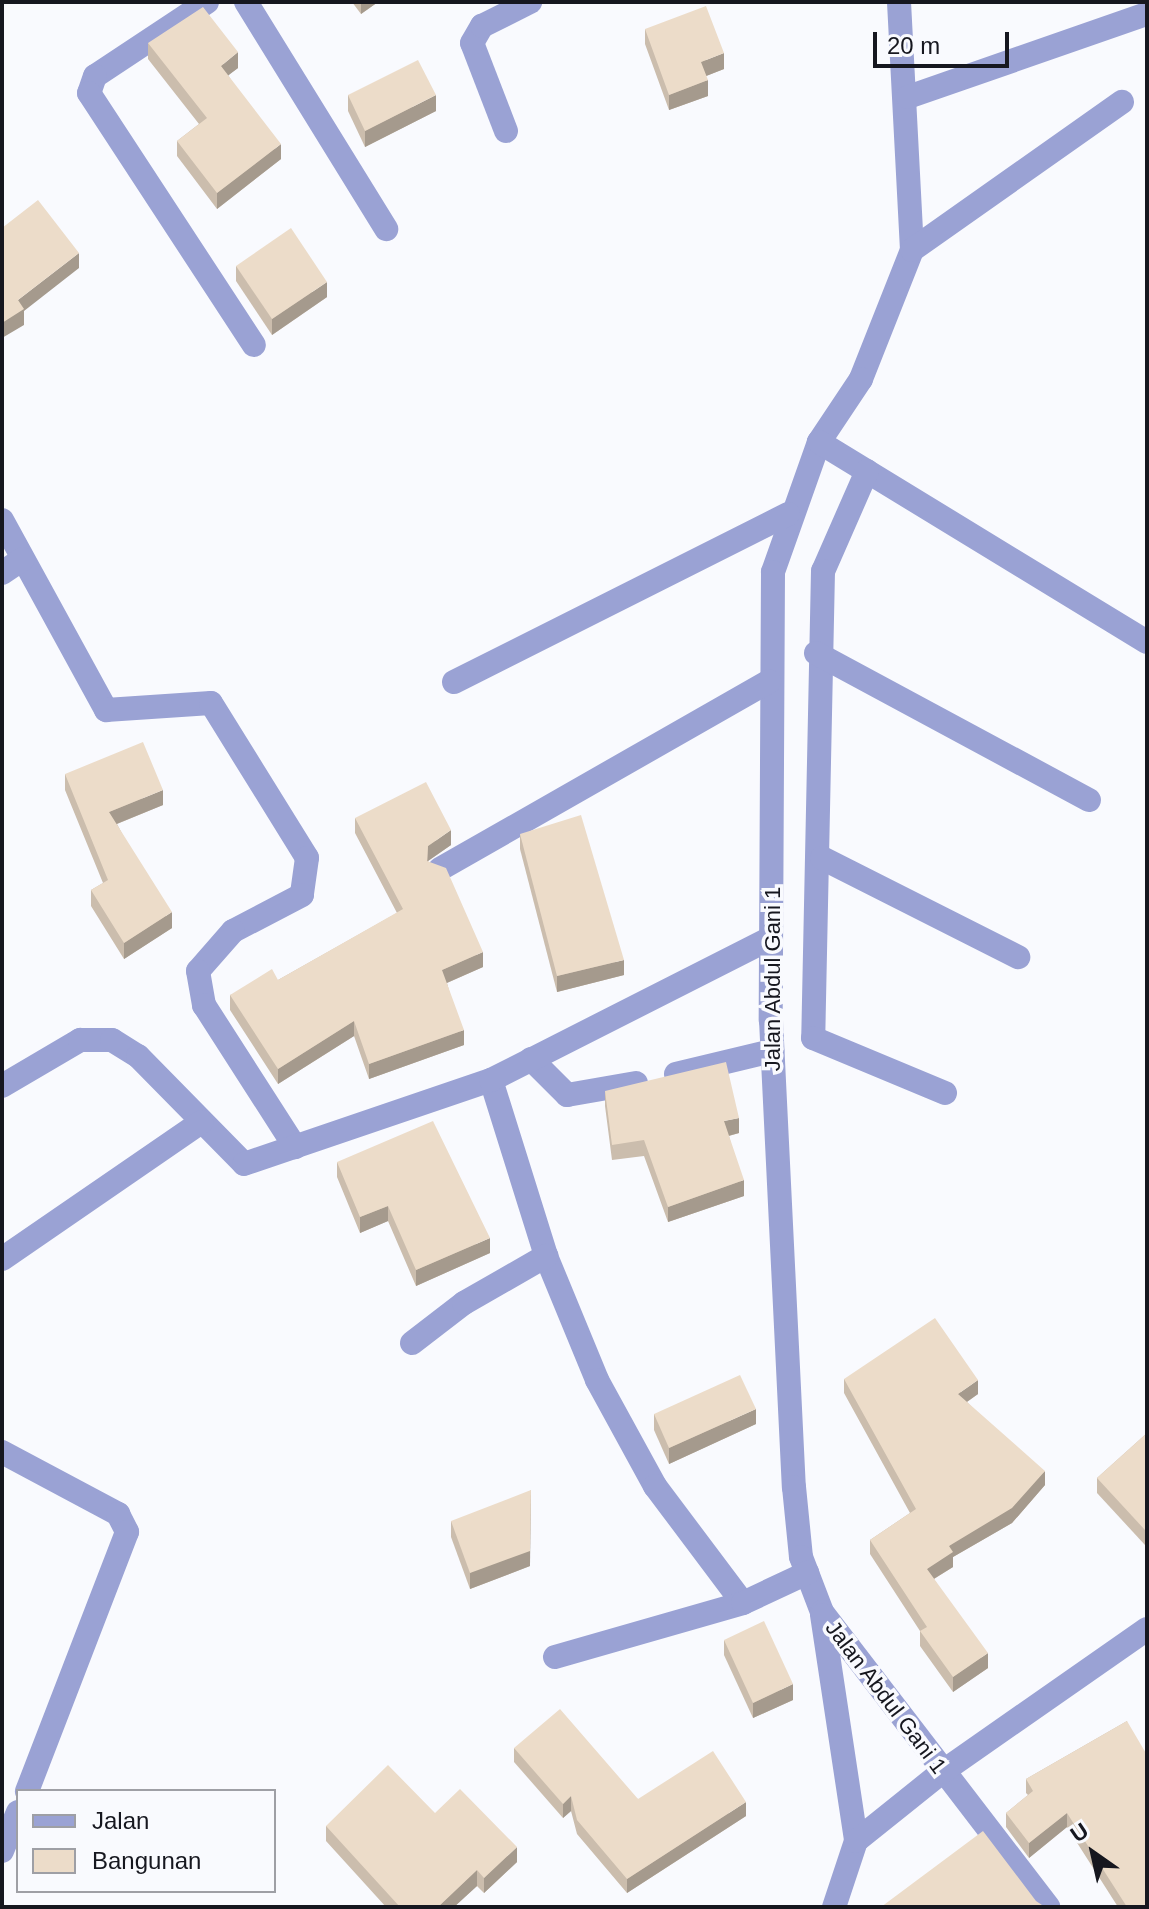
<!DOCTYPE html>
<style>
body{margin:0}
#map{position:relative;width:1149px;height:1909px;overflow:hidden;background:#f9fafe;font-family:Arial,sans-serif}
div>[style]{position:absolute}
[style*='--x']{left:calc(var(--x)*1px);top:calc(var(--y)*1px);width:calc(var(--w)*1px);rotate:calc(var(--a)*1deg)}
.minor>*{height:24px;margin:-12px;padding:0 12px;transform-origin:12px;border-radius:12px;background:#9aa2d4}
.wall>*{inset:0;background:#cbbdad}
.shaded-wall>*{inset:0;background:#a59a8d}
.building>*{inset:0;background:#ecdcc9}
span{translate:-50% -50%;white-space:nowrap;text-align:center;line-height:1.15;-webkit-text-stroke:7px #f9fafe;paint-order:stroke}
.street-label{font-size:22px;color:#16171f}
.frame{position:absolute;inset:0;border:4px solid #16171f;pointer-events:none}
.legend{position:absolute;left:16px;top:1789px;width:260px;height:104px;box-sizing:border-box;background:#f9fafe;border:2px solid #9e9fa5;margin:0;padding:10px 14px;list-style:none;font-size:24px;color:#16171f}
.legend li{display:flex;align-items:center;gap:16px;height:40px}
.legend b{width:40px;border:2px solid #9e9fa5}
.north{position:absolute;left:1053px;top:1813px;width:80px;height:80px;-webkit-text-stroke:6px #f9fafe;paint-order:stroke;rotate:326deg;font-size:22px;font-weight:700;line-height:32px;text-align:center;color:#16171f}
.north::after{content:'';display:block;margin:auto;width:28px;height:36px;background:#16171f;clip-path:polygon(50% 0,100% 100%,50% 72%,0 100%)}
.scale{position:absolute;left:873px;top:32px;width:136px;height:36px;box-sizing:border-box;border:4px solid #16171f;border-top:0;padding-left:10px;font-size:24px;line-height:28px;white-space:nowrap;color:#16171f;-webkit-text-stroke:6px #f9fafe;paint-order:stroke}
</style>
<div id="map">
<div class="minor">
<div style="--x:207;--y:2;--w:134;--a:146.5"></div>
<div style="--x:95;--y:76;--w:18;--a:109"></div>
<div style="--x:89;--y:93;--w:301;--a:56.8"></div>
<div style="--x:246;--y:2;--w:267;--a:58.3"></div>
<div style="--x:899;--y:2;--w:248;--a:87"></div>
<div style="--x:912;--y:250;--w:139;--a:111.6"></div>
<div style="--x:861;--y:379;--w:76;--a:123.7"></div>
<div style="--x:819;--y:442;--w:138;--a:109.5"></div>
<div style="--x:773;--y:572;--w:448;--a:90.3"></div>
<div style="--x:771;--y:1020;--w:468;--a:87.2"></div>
<div style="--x:794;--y:1487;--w:70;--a:84.3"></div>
<div style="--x:801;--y:1557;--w:59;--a:69.1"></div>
<div style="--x:822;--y:1612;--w:372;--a:52.5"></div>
<div style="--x:908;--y:97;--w:253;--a:-19.2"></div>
<div style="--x:506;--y:131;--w:94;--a:-111.1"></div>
<div style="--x:472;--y:43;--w:20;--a:-60"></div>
<div style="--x:482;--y:26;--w:54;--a:-26.6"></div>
<div style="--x:912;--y:250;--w:257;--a:-35.2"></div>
<div style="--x:819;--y:442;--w:384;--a:31.4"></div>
<div style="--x:867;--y:471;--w:109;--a:113.7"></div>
<div style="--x:823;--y:571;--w:467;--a:91.2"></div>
<div style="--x:813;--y:1038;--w:143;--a:22.6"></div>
<div style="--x:2;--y:520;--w:217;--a:61.3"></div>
<div style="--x:106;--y:710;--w:105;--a:-3.8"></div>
<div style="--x:211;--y:703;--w:182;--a:58.2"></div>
<div style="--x:307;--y:858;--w:37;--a:98"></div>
<div style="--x:302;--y:895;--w:78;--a:152.4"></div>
<div style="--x:233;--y:931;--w:53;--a:131.2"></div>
<div style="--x:198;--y:971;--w:35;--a:80"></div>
<div style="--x:204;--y:1005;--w:169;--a:57.3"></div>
<div style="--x:2;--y:573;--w:25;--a:-34"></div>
<div style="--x:816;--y:653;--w:310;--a:28.3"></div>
<div style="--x:454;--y:682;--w:374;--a:-26.7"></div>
<div style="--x:822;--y:858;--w:220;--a:26.8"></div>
<div style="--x:440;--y:869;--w:379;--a:-29.7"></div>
<div style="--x:531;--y:1059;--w:51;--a:45"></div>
<div style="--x:567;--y:1095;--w:70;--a:-9.9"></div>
<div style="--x:676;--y:1074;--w:99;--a:-13.5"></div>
<div style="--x:491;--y:1080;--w:184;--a:72.6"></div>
<div style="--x:546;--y:1256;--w:134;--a:67.6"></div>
<div style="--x:597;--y:1380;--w:121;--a:61.3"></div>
<div style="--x:655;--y:1486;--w:146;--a:53.1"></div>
<div style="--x:2;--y:1086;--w:91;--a:-30.5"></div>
<div style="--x:80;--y:1040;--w:32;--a:0"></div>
<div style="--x:112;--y:1040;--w:31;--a:32"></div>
<div style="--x:138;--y:1056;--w:151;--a:45.5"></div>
<div style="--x:244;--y:1164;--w:261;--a:-18.8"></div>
<div style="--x:491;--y:1080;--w:314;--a:-26.9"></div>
<div style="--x:2;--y:1259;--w:242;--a:-34.5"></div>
<div style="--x:412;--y:1343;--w:66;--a:-37.6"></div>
<div style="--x:464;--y:1303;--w:95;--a:-29.8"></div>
<div style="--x:2;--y:1452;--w:132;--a:28.1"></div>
<div style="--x:118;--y:1514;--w:20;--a:63"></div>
<div style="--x:127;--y:1532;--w:278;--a:111.1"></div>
<div style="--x:822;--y:1615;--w:229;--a:81.4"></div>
<div style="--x:856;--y:1841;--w:70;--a:108.4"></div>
<div style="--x:555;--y:1657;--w:196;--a:-16"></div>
<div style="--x:743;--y:1603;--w:71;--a:-25.1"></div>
<div style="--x:856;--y:1841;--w:110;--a:-38.7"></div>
<div style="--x:942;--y:1772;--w:250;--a:-34.9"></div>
<div style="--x:2;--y:1851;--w:42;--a:-67.7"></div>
</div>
<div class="wall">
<div style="clip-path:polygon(352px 2px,378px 2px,361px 14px)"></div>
<div style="clip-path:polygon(645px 29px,724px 69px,706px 76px,708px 96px,669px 110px,645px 44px)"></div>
<div style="clip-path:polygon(148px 43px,238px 68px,228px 75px,281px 159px,217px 209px,177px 156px,177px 141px,199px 124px,148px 59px)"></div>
<div style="clip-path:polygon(348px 95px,436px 111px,365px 147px,348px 111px)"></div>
<div style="clip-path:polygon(236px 266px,327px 297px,272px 335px,236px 281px)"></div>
<div style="clip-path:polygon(65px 774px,163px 805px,117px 824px,172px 928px,124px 959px,91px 906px,91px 890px,103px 883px,65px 790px)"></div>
<div style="clip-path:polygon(355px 818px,451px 845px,428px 861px,483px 967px,447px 983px,464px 1045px,369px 1079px,354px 1036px,278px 1084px,230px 1010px,230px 995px,278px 980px,397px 913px,355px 833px)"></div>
<div style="clip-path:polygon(520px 834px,624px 975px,557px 992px,520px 849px)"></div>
<div style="clip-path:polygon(605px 1091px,739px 1133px,729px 1136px,744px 1196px,668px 1222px,644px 1156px,612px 1160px,605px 1106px)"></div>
<div style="clip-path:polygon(337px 1162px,490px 1253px,416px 1286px,388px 1221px,360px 1233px,337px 1177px)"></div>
<div style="clip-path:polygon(844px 1379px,978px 1394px,967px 1402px,1045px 1485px,1012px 1523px,953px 1557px,953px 1567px,934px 1579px,988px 1668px,953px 1692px,920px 1646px,920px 1631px,870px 1554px,870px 1540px,910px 1513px,844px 1393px)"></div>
<div style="clip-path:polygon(654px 1414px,756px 1424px,669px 1464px,654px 1430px)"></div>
<div style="clip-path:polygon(1147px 1433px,1145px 1545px,1097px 1493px,1097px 1478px)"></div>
<div style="clip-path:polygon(451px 1521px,530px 1566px,470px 1589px,451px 1537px)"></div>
<div style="clip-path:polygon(724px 1640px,793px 1700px,753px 1718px,724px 1655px)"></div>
<div style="clip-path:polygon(1127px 1721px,1147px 1907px,1118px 1907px,1067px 1827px,1029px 1858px,1006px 1827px,1006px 1813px,1028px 1795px,1026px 1793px,1026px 1779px)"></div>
<div style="clip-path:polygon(514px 1748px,638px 1799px,746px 1816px,627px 1893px,577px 1834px,571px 1811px,563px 1818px,514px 1762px)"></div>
<div style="clip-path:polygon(435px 1813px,517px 1862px,484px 1893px,477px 1886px,454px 1907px,386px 1907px,326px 1841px,326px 1826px)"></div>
</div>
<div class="shaded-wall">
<div style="clip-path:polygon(361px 2px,378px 2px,361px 14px)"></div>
<div style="clip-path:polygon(238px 52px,238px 68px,221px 81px,221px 66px)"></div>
<div style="clip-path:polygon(724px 53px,724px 69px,701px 78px,701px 62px)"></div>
<div style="clip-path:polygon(708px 80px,708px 96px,669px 110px,669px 95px)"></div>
<div style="clip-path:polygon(436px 95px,436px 111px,365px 147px,365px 131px)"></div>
<div style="clip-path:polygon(281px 144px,281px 159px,217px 209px,217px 193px)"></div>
<div style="clip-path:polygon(79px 253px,79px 268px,24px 311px,24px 325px,2px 338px,2px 323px,18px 300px)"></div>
<div style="clip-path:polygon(327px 282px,327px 297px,272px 335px,272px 319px)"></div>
<div style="clip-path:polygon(163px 790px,163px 805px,109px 827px,109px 812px)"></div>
<div style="clip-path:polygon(451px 830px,451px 845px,428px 861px,427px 876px,428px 846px)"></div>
<div style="clip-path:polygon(172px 912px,172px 928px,124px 959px,124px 943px)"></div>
<div style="clip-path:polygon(483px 952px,483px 967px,442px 985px,442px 970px)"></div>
<div style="clip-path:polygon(624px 960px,624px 975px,557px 992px,557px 976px)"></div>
<div style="clip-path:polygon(354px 1021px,354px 1036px,278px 1084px,278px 1069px)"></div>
<div style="clip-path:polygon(464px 1030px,464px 1045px,369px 1079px,369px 1064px)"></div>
<div style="clip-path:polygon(739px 1118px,739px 1133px,724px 1137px,724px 1121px)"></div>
<div style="clip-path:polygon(744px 1180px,744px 1196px,668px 1222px,668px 1207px)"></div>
<div style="clip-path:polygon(388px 1206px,388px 1221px,360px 1233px,360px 1217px)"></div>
<div style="clip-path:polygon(490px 1238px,490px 1253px,416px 1286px,416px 1270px)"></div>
<div style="clip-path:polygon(978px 1380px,978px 1394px,958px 1408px,958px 1394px)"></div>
<div style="clip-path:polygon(756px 1409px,756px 1424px,669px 1464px,669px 1448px)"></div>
<div style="clip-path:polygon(1045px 1471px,1045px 1485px,1012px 1523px,953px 1557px,953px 1567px,927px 1583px,927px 1569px,949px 1546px)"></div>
<div style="clip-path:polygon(531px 1490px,530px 1566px,470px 1589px,470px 1573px)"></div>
<div style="clip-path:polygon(1147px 1528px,1147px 1543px,1145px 1545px,1145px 1530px)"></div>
<div style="clip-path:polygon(988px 1653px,988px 1668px,953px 1692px,953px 1677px)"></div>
<div style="clip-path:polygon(793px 1684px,793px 1700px,753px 1718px,753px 1703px)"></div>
<div style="clip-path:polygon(571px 1796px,571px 1811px,563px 1818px,563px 1804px)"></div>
<div style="clip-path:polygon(746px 1802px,746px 1816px,627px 1893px,627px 1879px)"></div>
<div style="clip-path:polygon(1067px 1813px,1067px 1827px,1029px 1858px,1029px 1843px)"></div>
<div style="clip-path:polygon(517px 1847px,517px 1862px,484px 1893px,484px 1878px)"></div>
<div style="clip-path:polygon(477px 1870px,477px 1886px,454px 1907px,438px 1907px)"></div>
</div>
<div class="building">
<div style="clip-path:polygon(706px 6px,724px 53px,701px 62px,708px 80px,669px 95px,645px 29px)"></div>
<div style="clip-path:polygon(203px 7px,238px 52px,221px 66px,281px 144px,217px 193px,177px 141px,207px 118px,148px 43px)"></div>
<div style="clip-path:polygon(418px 60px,436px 95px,365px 131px,348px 95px)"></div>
<div style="clip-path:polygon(38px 200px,79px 253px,18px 300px,24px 309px,2px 323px,2px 228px)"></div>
<div style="clip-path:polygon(291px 228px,327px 282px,272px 319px,236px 266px)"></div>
<div style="clip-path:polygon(143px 742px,163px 790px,109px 812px,172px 912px,124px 943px,91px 890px,108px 880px,65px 774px)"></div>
<div style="clip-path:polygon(426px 782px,451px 830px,428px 846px,427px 861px,446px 868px,483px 952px,442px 970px,464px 1030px,369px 1064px,354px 1021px,278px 1069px,230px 995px,272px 969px,278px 980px,403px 909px,355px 818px)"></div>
<div style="clip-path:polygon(581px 815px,624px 960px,557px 976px,520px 834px)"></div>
<div style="clip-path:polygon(726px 1062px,739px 1118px,724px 1121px,744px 1180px,668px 1207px,644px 1140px,612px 1145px,605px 1091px)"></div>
<div style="clip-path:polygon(433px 1121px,490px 1238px,416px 1270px,388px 1206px,360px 1217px,337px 1162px)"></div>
<div style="clip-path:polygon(935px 1318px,978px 1380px,958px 1394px,1045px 1471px,1012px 1508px,949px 1546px,953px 1552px,927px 1569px,988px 1653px,953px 1677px,920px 1631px,927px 1627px,870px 1540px,916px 1509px,844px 1379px)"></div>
<div style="clip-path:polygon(740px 1375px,756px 1409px,669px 1448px,654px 1414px)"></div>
<div style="clip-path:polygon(1147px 1433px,1147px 1528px,1145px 1530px,1097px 1478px)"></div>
<div style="clip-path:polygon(531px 1490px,530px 1551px,470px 1573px,451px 1521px)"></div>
<div style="clip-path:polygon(764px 1621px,793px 1684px,753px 1703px,724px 1640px)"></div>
<div style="clip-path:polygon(560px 1709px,638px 1799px,713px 1751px,746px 1802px,627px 1879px,577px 1820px,571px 1796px,563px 1804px,514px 1748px)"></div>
<div style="clip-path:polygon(1127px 1721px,1147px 1755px,1147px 1907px,1127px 1907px,1067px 1813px,1029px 1843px,1006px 1813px,1033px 1791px,1026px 1779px)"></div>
<div style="clip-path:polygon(388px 1765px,435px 1813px,460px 1789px,517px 1847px,484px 1878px,477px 1870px,438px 1907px,400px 1907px,326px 1826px)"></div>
<div style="clip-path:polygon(983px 1831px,1036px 1901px,1045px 1907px,881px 1907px)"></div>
</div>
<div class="street-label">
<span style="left:773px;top:979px;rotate:-90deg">Jalan Abdul Gani 1</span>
<span style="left:886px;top:1697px;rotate:53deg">Jalan Abdul Gani 1</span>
</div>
<div class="frame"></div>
<ul class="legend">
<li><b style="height:10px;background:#9aa2d4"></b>Jalan</li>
<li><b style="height:22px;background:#ecdcc9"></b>Bangunan</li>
</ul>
<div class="north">U</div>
<div class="scale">20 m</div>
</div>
